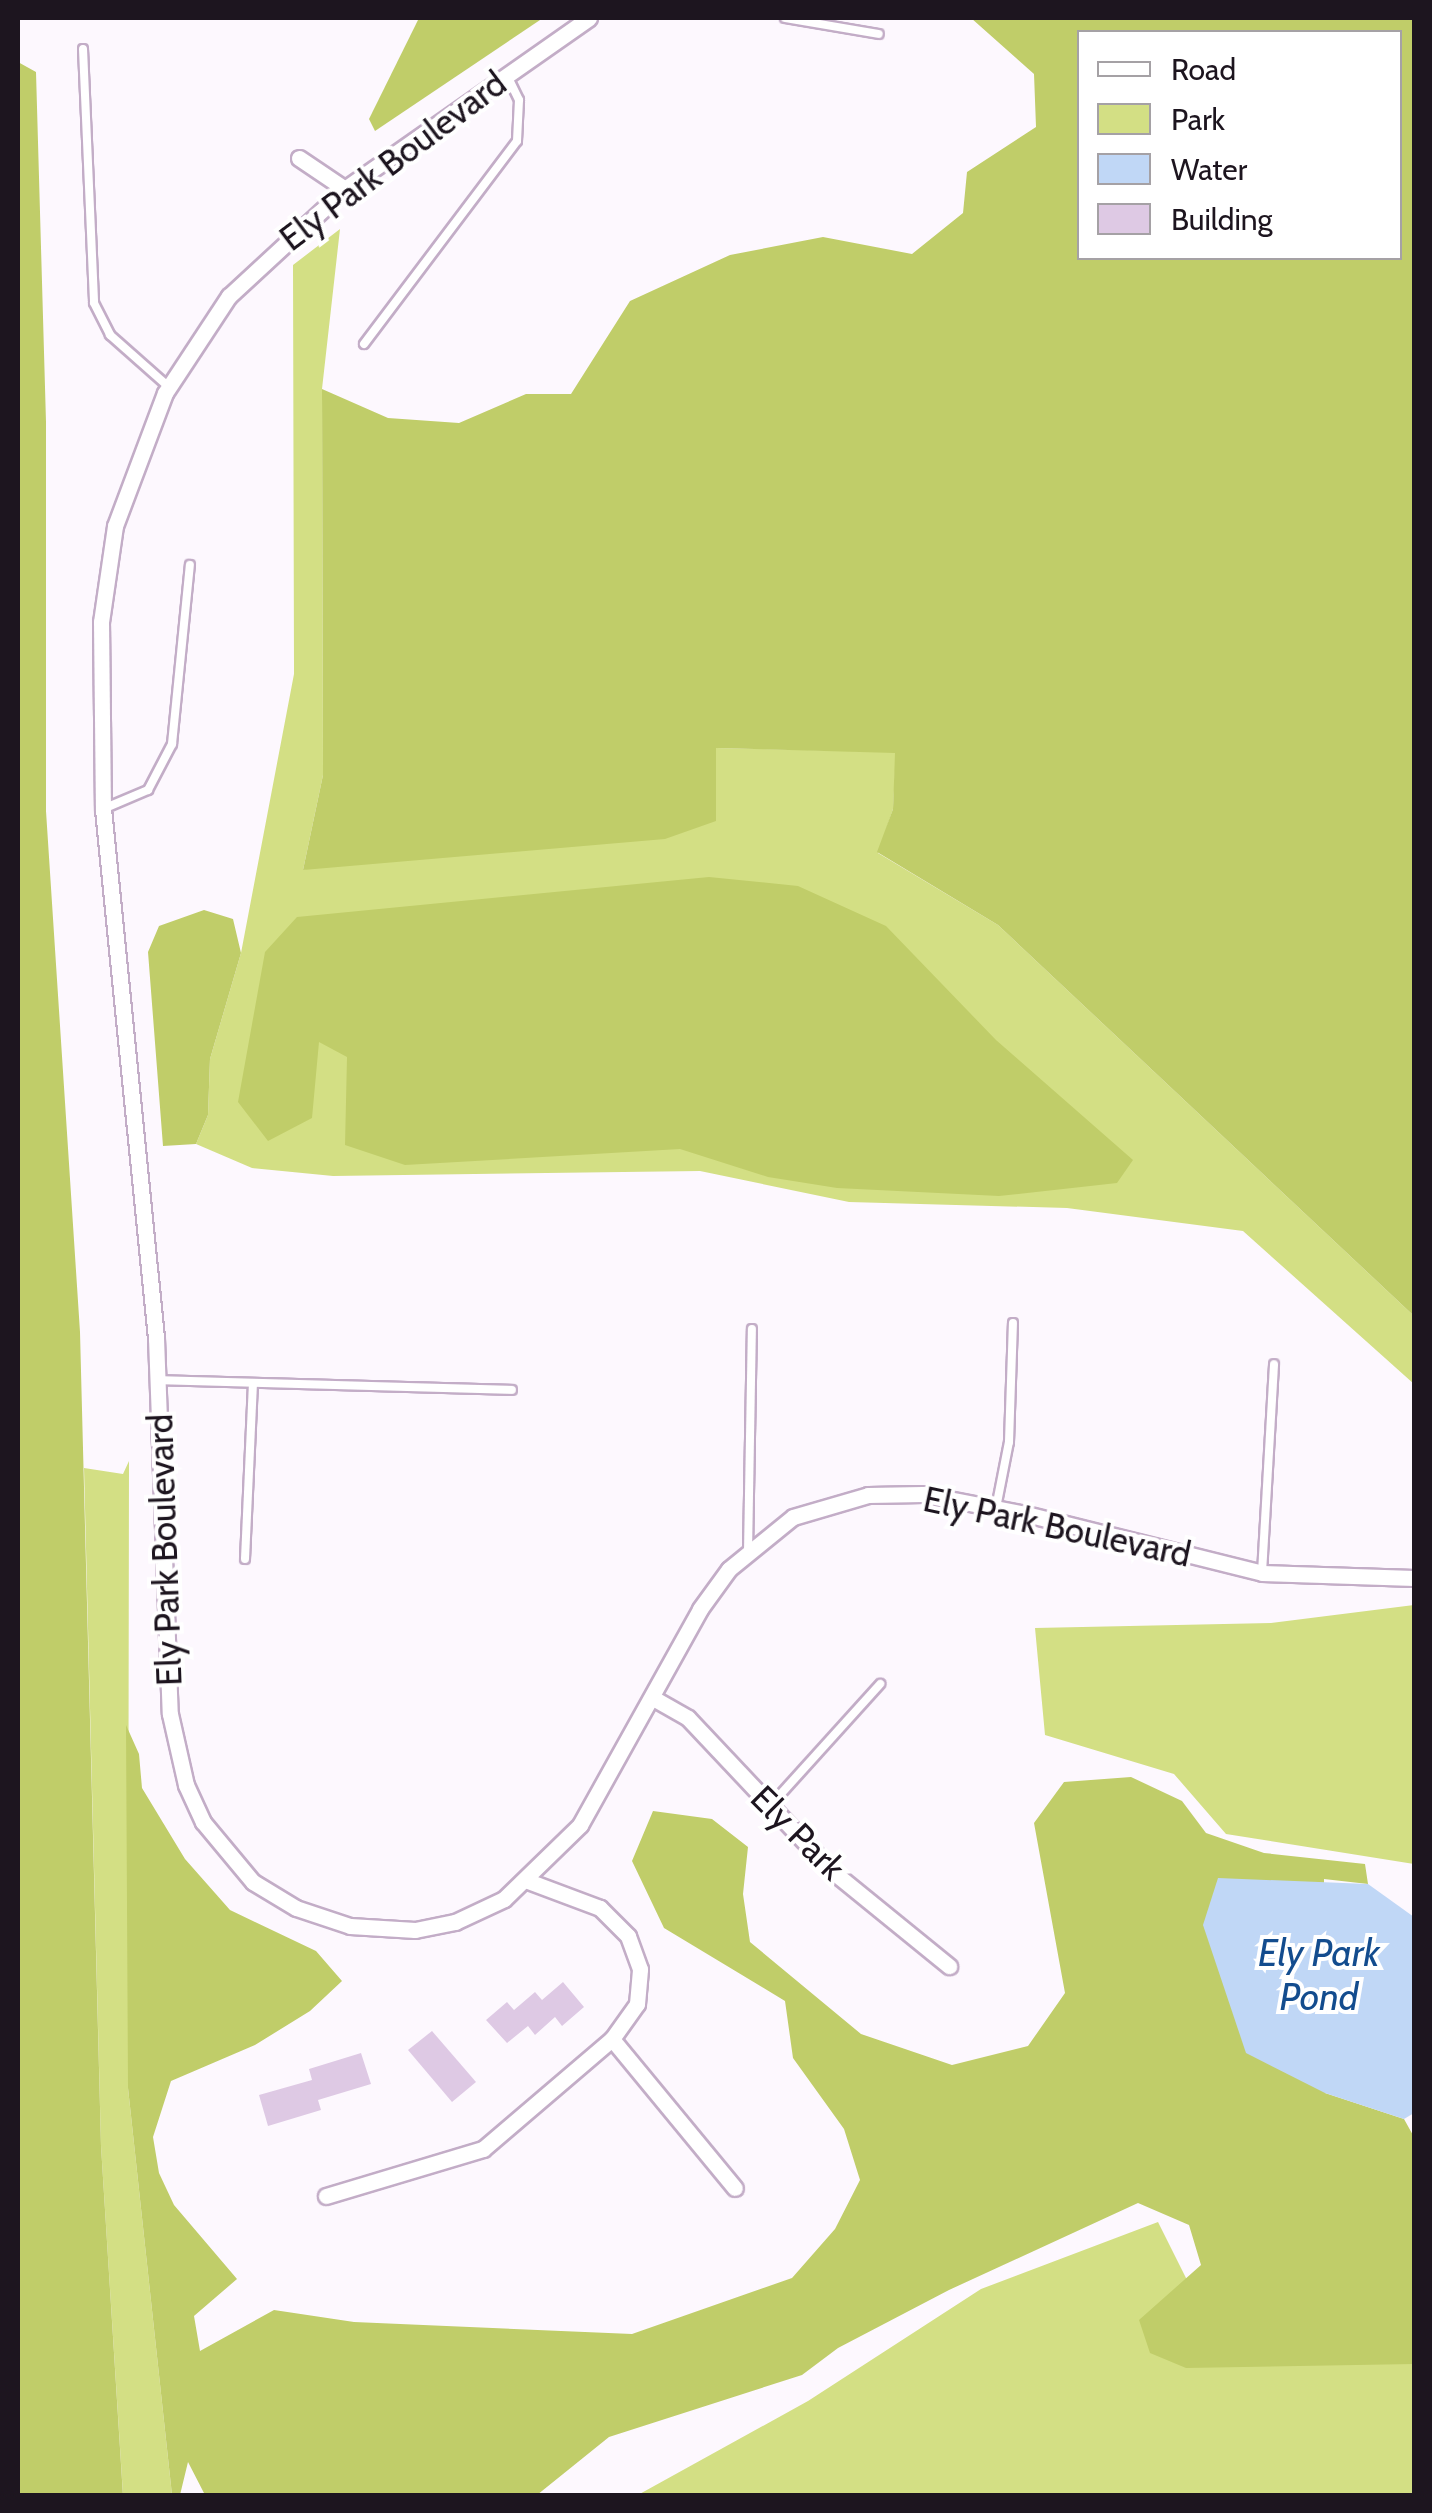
<!DOCTYPE html>
<style>
body{margin:0}
#map{position:relative;width:1432px;height:2513px;overflow:hidden;background:#fdf8fe;font-family:Cabin,sans-serif}
div>[style]{position:absolute}
[style*='--x']{left:calc(var(--x)*1px);top:calc(var(--y)*1px);width:calc(var(--w)*1px);rotate:calc(var(--a)*1deg)}
.green>*{inset:0;background:#d3df84}
.forest>*{inset:0;background:#c0cd69}
.water>*{inset:0;background:#c0d7f6}
.building>*{inset:0;background:#dec9e4}
.roads{filter:drop-shadow(2px 0 #c3adc7) drop-shadow(-2px 0 #c3adc7) drop-shadow(0 2px #c3adc7) drop-shadow(0 -2px #c3adc7)}
.service>*{height:8px;margin:-4px;padding:0 4px;transform-origin:4px;border-radius:4px;background:#fff}
.minor>*{height:15px;margin:-7.5px;padding:0 7.5px;transform-origin:7.5px;border-radius:7.5px;background:#fff}
span{translate:-50% -50%;white-space:nowrap;text-align:center;line-height:1.15;-webkit-text-stroke:8px #fff;paint-order:stroke}
.street-label{font-size:35px;color:#1d151f}
.water-label{font-size:38px;color:#134c8e;font-style:italic}
.frame{position:absolute;inset:0;border:20px solid #1d151f;pointer-events:none}
.legend{position:absolute;left:1077px;top:30px;width:325px;height:230px;box-sizing:border-box;background:#fff;border:2px solid #a5a1a5;margin:0;padding:12px 18px;list-style:none;font-size:30px;color:#1d151f}
.legend li{display:flex;align-items:center;gap:20px;height:50px}
.legend b{width:50px;border:2px solid #a5a1a5}
</style>
<div id="map">
<div class="green">
<div style="clip-path:polygon(340px 229px,322px 389px,323px 775px,303px 870px,716px 748px,896px 752px,893px 809px,878px 853px,998px 925px,1414px 1316px,1414px 1384px,1243px 1231px,1067px 1208px,849px 1202px,700px 1171px,333px 1176px,252px 1168px,196px 1144px,208px 1115px,210px 1059px,241px 953px,294px 674px,293px 265px)"></div>
<div style="clip-path:polygon(129px 1461px,128px 2088px,172px 2495px,123px 2495px,101px 2146px,84px 1468px,123px 1474px)"></div>
<div style="clip-path:polygon(1414px 1605px,1414px 1864px,1226px 1834px,1174px 1774px,1045px 1735px,1035px 1628px,1271px 1623px)"></div>
<div style="clip-path:polygon(1158px 2222px,1228px 2362px,1414px 2330px,1414px 2495px,636px 2496px,808px 2401px,981px 2289px)"></div>
</div>
<div class="forest">
<div style="clip-path:polygon(419px 18px,543px 18px,375px 131px,369px 119px)"></div>
<div style="clip-path:polygon(evenodd,971px 18px,1414px 18px,1414px 1316px,998px 925px,877px 852px,893px 809px,895px 753px,716px 748px,716px 821px,665px 839px,303px 870px,323px 775px,322px 389px,388px 418px,459px 423px,526px 394px,571px 394px,630px 301px,730px 255px,823px 237px,912px 254px,963px 213px,967px 172px,1036px 127px,1034px 74px,971px 18px,1400px 32px,1400px 258px,1080px 258px,1080px 32px,1400px 32px)"></div>
<div style="clip-path:polygon(18px 62px,36px 72px,46px 422px,46px 811px,80px 1332px,101px 2146px,123px 2496px,18px 2495px)"></div>
<div style="clip-path:polygon(709px 877px,798px 886px,886px 926px,996px 1040px,1133px 1160px,1117px 1183px,999px 1196px,837px 1188px,768px 1177px,680px 1149px,405px 1165px,345px 1145px,347px 1057px,319px 1042px,312px 1118px,268px 1141px,238px 1102px,265px 952px,297px 917px)"></div>
<div style="clip-path:polygon(204px 910px,233px 919px,241px 953px,210px 1059px,208px 1115px,196px 1144px,163px 1146px,148px 952px,159px 926px)"></div>
<div style="clip-path:polygon(126px 1725px,139px 1754px,142px 1788px,185px 1859px,230px 1910px,316px 1951px,342px 1981px,310px 2011px,255px 2045px,171px 2081px,153px 2137px,159px 2173px,174px 2205px,237px 2279px,194px 2316px,200px 2351px,274px 2310px,354px 2322px,632px 2334px,792px 2278px,835px 2229px,860px 2180px,844px 2129px,793px 2058px,785px 2001px,664px 1928px,632px 1861px,653px 1811px,712px 1819px,748px 1847px,743px 1894px,750px 1942px,861px 2034px,952px 2065px,1028px 2046px,1065px 1993px,1034px 1823px,1064px 1782px,1131px 1777px,1182px 1801px,1206px 1833px,1264px 1853px,1365px 1864px,1368px 1884px,1324px 1879px,1325px 2093px,1404px 2119px,1414px 2137px,1414px 2364px,1186px 2368px,1150px 2353px,1139px 2320px,1201px 2265px,1189px 2225px,1138px 2203px,949px 2290px,838px 2348px,802px 2375px,609px 2437px,537px 2495px,205px 2495px,188px 2462px,180px 2495px,172px 2495px,128px 2088px)"></div>
</div>
<div class="water">
<div style="clip-path:polygon(1218px 1878px,1368px 1884px,1414px 1917px,1414px 2113px,1404px 2119px,1325px 2093px,1246px 2053px,1203px 1925px)"></div>
</div>
<div class="building">
<div style="clip-path:polygon(563px 1982px,584px 2007px,562px 2026px,555px 2017px,535px 2035px,528px 2026px,507px 2043px,486px 2020px,507px 2002px,514px 2010px,535px 1992px,542px 2000px)"></div>
<div style="clip-path:polygon(432px 2031px,476px 2082px,452px 2102px,408px 2050px)"></div>
<div style="clip-path:polygon(361px 2053px,371px 2084px,318px 2100px,321px 2110px,268px 2126px,259px 2095px,312px 2080px,309px 2069px)"></div>
</div>
<div class="roads">
<div class="service">
<div style="--x:785;--y:18;--w:95;--a:9.7"></div>
<div style="--x:83;--y:49;--w:254;--a:87.5"></div>
<div style="--x:94;--y:303;--w:36;--a:63"></div>
<div style="--x:110;--y:335;--w:79;--a:41.4"></div>
<div style="--x:364;--y:344;--w:254;--a:-53"></div>
<div style="--x:517;--y:141;--w:41;--a:-87.2"></div>
<div style="--x:519;--y:100;--w:28;--a:-116"></div>
<div style="--x:103;--y:809;--w:49;--a:-22.9"></div>
<div style="--x:148;--y:790;--w:52;--a:-62.4"></div>
<div style="--x:172;--y:744;--w:180;--a:-84.3"></div>
<div style="--x:158;--y:1380;--w:354;--a:1.6"></div>
<div style="--x:996;--y:1508;--w:67;--a:-78.9"></div>
<div style="--x:1009;--y:1442;--w:119;--a:-88.1"></div>
<div style="--x:748;--y:1552;--w:223;--a:-89"></div>
<div style="--x:245;--y:1559;--w:176;--a:-87.4"></div>
<div style="--x:1262;--y:1573;--w:209;--a:-86.7"></div>
<div style="--x:769;--y:1807;--w:166;--a:-47.9"></div>
</div>
<div class="minor">
<div style="--x:589;--y:18;--w:298;--a:145"></div>
<div style="--x:345;--y:189;--w:158;--a:137.3"></div>
<div style="--x:229;--y:296;--w:116;--a:123.4"></div>
<div style="--x:165;--y:393;--w:142;--a:110.6"></div>
<div style="--x:115;--y:526;--w:97;--a:98.3"></div>
<div style="--x:101;--y:622;--w:187;--a:89.4"></div>
<div style="--x:103;--y:809;--w:532;--a:84.28"></div>
<div style="--x:156;--y:1338;--w:376;--a:87.9"></div>
<div style="--x:170;--y:1714;--w:73;--a:77.3"></div>
<div style="--x:186;--y:1785;--w:41;--a:65.3"></div>
<div style="--x:203;--y:1822;--w:78;--a:50.2"></div>
<div style="--x:253;--y:1882;--w:50;--a:31.2"></div>
<div style="--x:296;--y:1908;--w:57;--a:18.4"></div>
<div style="--x:350;--y:1926;--w:65;--a:3.5"></div>
<div style="--x:415;--y:1930;--w:41;--a:-11.3"></div>
<div style="--x:455;--y:1922;--w:54;--a:-25.1"></div>
<div style="--x:504;--y:1899;--w:106;--a:-44.2"></div>
<div style="--x:580;--y:1825;--w:247;--a:-60.9"></div>
<div style="--x:700;--y:1609;--w:49;--a:-54.1"></div>
<div style="--x:729;--y:1569;--w:82;--a:-39.1"></div>
<div style="--x:793;--y:1517;--w:78;--a:-16.3"></div>
<div style="--x:868;--y:1495;--w:55;--a:-1"></div>
<div style="--x:923;--y:1494;--w:105;--a:11"></div>
<div style="--x:1026;--y:1514;--w:243;--a:14"></div>
<div style="--x:1262;--y:1573;--w:152;--a:1.9"></div>
<div style="--x:299;--y:158;--w:55;--a:34"></div>
<div style="--x:653;--y:1698;--w:40;--a:29.7"></div>
<div style="--x:688;--y:1718;--w:210;--a:46.7"></div>
<div style="--x:832;--y:1871;--w:151;--a:39.1"></div>
<div style="--x:612;--y:2039;--w:193;--a:50.5"></div>
<div style="--x:326;--y:2196;--w:164;--a:-16.7"></div>
<div style="--x:483;--y:2149;--w:170;--a:-40.5"></div>
<div style="--x:612;--y:2039;--w:43;--a:-54.5"></div>
<div style="--x:637;--y:2004;--w:35;--a:-85"></div>
<div style="--x:640;--y:1969;--w:35;--a:-110"></div>
<div style="--x:628;--y:1936;--w:40;--a:-135"></div>
<div style="--x:600;--y:1908;--w:77;--a:-159.4"></div>
</div>
</div>
<div class="street-label">
<span style="left:393px;top:161px;rotate:-37deg">Ely Park Boulevard</span>
<span style="left:1057px;top:1527px;rotate:12deg">Ely Park Boulevard</span>
<span style="left:165px;top:1550px;rotate:-92deg">Ely Park Boulevard</span>
<span style="left:798px;top:1833px;rotate:45deg">Ely Park</span>
</div>
<div class="water-label">
<span style="left:1319px;top:1975px">Ely Park<br>Pond</span>
</div>
<div class="frame"></div>
<ul class="legend">
<li><b style="height:12px;background:#fff"></b>Road</li>
<li><b style="height:28px;background:#d3df84"></b>Park</li>
<li><b style="height:28px;background:#c0d7f6"></b>Water</li>
<li><b style="height:28px;background:#dec9e4"></b>Building</li>
</ul>
</div>
